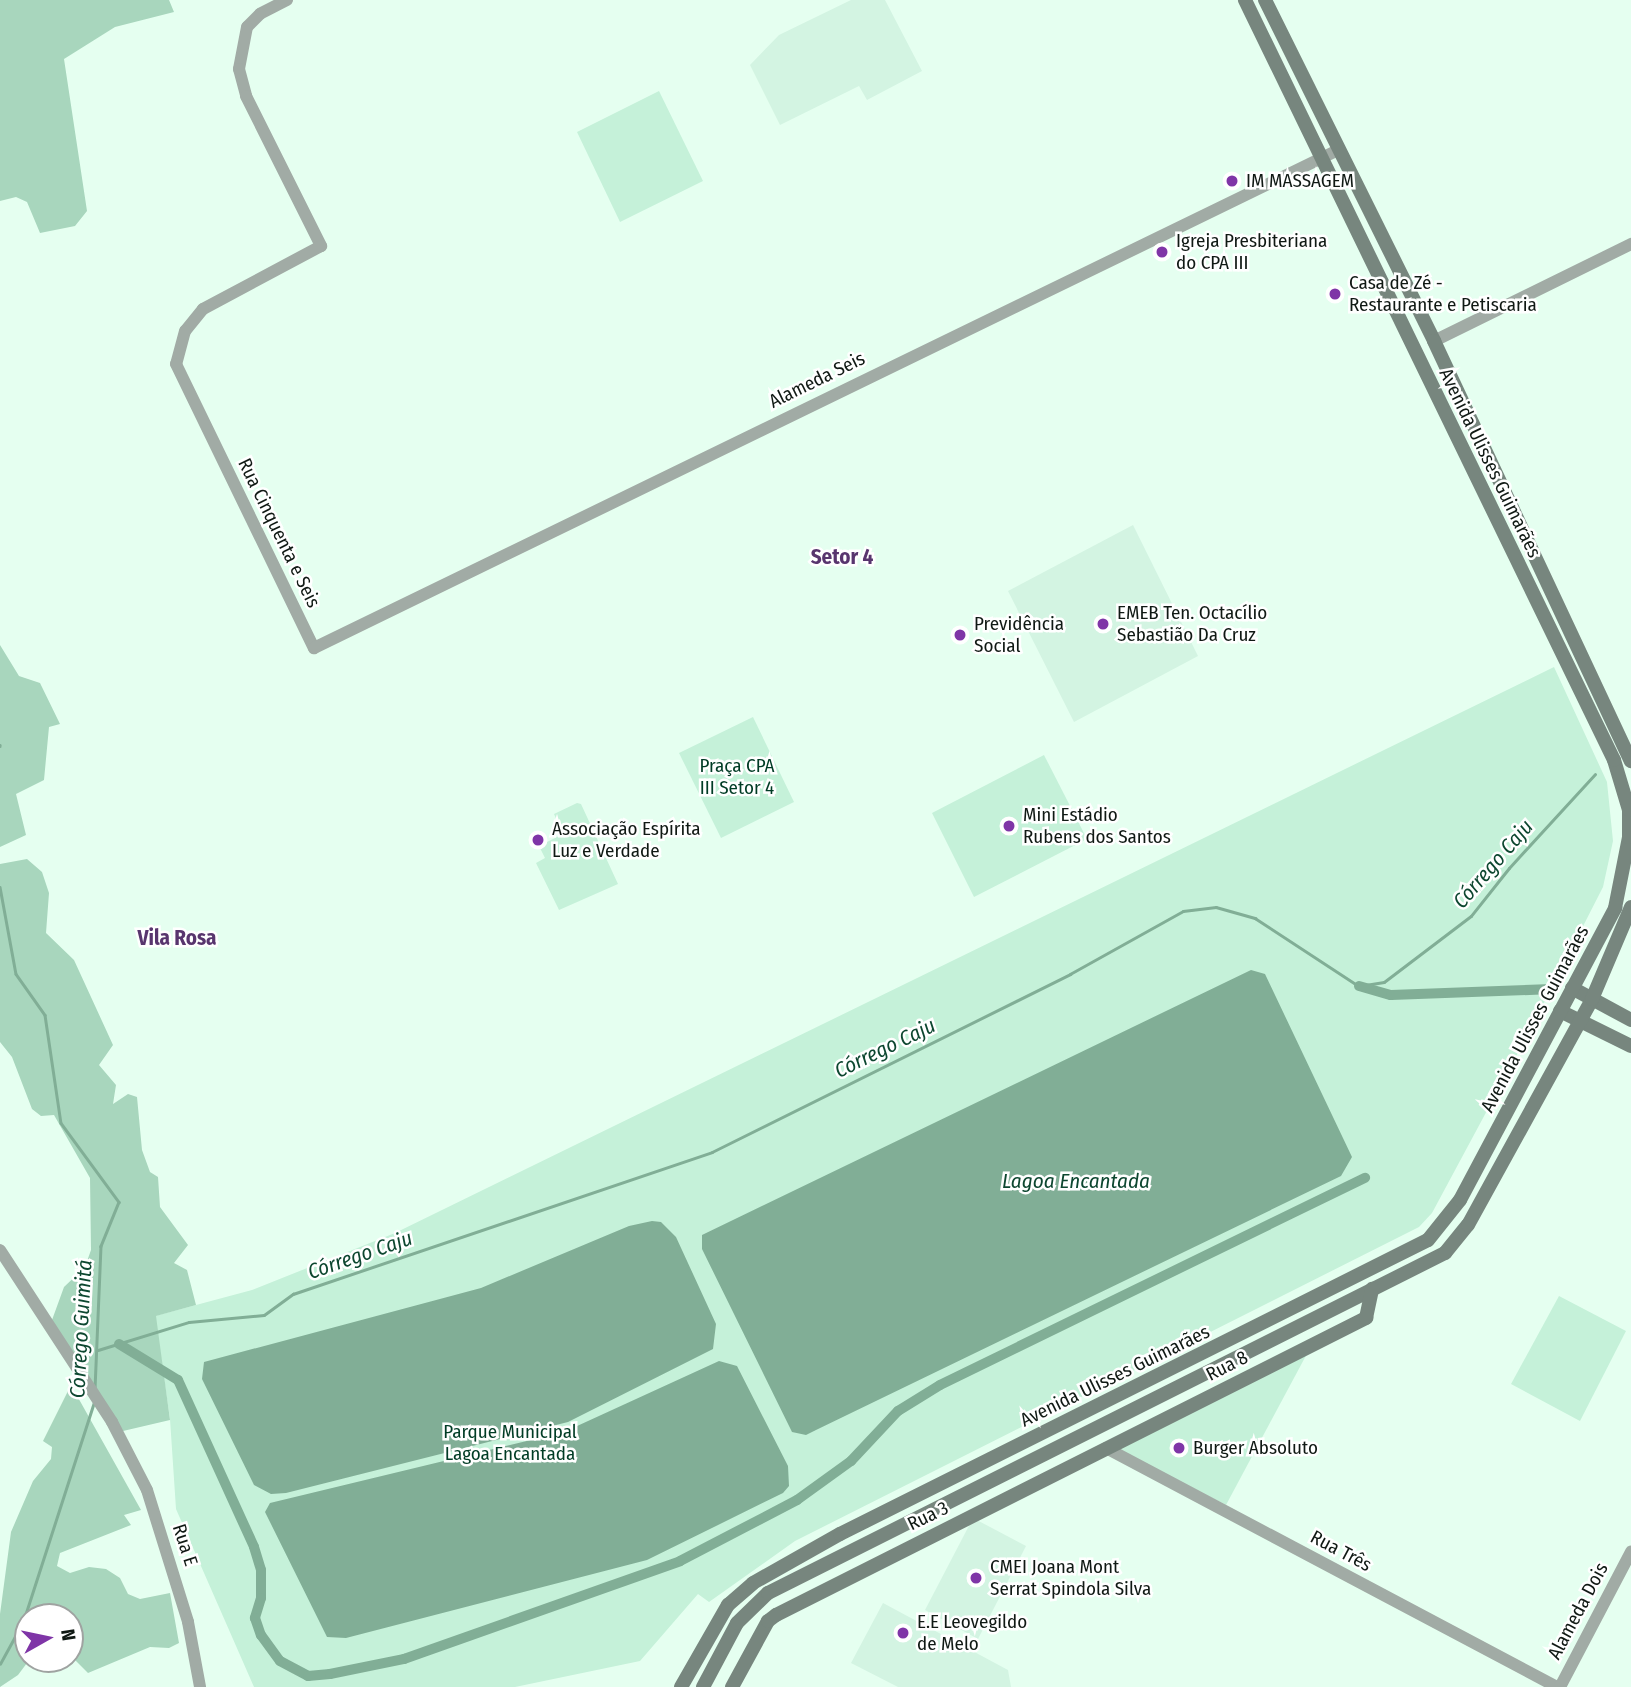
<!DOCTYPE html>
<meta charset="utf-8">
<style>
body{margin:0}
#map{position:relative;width:1631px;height:1687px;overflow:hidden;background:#e5fff0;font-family:"Fira Sans Condensed",sans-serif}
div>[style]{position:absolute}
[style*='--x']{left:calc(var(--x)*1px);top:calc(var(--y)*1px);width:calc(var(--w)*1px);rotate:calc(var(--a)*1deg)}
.built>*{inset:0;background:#d3f4e2}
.green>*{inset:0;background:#c5f1d9}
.forest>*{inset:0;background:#a8d6bd}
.water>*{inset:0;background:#81ae96}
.stream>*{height:2.5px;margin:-1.25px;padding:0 1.25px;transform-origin:1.25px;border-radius:1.25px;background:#81ae96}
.canal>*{height:10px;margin:-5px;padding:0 5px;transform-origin:5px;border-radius:5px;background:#81ae96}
.tertiary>*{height:12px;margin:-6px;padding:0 6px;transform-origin:6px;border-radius:6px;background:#a1aba5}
.secondary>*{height:14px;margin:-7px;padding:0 7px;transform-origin:7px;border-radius:7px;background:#77867e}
.dots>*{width:19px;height:19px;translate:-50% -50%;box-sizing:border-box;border:4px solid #fff;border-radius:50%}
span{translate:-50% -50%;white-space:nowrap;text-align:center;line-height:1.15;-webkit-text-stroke:5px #fff;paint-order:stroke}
.poi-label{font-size:19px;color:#101914}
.left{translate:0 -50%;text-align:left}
.street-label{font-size:19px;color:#101914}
.park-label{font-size:19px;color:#003c25}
.neighbourhood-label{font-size:21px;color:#58356e;font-weight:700}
.water-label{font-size:21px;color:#0d4730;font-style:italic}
.north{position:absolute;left:14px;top:1603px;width:70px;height:70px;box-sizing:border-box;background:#fff;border:2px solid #9fa3a1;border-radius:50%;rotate:81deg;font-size:19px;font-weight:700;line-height:28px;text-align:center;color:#101914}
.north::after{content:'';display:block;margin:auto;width:24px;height:32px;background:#7f35a7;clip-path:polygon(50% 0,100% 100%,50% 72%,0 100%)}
</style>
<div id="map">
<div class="built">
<div style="clip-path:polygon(851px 0,885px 0,922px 71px,867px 100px,859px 86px,780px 125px,750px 65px,779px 35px)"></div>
<div style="clip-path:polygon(1133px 525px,1198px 656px,1074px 722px,1008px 591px)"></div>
<div style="clip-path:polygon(973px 1518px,1026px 1546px,978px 1639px,925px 1610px)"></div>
<div style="clip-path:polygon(883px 1603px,1008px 1670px,1011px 1687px,898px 1687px,851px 1663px)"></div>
</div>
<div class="green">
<div style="clip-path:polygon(659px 91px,703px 181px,620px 222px,577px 132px)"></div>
<div style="clip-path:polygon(1554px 667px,1607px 782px,1613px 841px,1603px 887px,1526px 1038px,1432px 1213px,1419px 1227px,795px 1541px,709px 1602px,698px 1594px,640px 1661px,515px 1687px,254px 1687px,176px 1509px,170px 1419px,155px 1316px,252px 1290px,395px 1233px)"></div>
<div style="clip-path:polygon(753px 717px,794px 802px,721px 838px,679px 753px)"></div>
<div style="clip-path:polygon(1044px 755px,1087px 839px,974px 897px,932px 813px)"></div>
<div style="clip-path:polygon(577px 803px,581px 804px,618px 884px,559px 910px,536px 863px,545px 858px,539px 846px,563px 834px,554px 814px)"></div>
<div style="clip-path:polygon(1559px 1296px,1626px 1331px,1580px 1421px,1511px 1384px)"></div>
<div style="clip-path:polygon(1309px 1350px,1226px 1505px,1117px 1449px)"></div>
</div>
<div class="forest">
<div style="clip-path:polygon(0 0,169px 0,174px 12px,115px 27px,64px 59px,87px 211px,75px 226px,40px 233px,27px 202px,16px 197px,0 201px)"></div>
<div style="clip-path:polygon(0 645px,19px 676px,40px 683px,60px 724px,49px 727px,44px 780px,16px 794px,26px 835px,0 847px)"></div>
<div style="clip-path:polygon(27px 859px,42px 872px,49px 893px,46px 933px,74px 960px,113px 1045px,99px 1065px,116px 1085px,113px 1104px,128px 1094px,137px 1097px,142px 1150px,150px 1172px,158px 1177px,160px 1207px,188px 1245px,174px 1263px,187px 1270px,196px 1305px,156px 1316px,170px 1420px,123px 1431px,52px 1320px,64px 1287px,85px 1267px,91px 1250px,90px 1178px,54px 1115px,41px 1116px,32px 1109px,12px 1057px,0 1042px,0 864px)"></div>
<div style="clip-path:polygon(71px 1385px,141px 1510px,124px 1515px,131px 1525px,60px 1553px,57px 1566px,70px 1573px,89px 1567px,106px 1569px,120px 1578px,128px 1594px,140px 1599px,170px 1593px,179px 1643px,169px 1648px,150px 1647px,88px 1673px,70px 1655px,70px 1617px,28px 1617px,30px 1659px,18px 1675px,0 1687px,0 1614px,11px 1532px,33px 1481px,51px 1459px,52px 1447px,43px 1441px)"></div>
</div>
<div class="water">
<div style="clip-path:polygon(1251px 970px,1265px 974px,1352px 1157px,1341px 1176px,816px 1430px,806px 1435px,792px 1432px,702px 1249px,702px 1235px)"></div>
<div style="clip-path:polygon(652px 1221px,661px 1222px,676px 1237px,716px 1324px,713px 1349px,568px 1422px,286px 1493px,271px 1494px,254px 1485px,202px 1379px,204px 1362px,481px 1288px,629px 1226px)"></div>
<div style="clip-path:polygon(719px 1361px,737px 1366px,788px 1466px,789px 1486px,783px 1493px,647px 1560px,346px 1638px,327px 1637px,265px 1512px,270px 1503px,564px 1432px)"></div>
</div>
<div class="stream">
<div style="--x:0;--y:745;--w:1;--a:90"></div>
<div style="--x:0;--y:887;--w:88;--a:79.6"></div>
<div style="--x:16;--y:974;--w:50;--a:54.7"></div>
<div style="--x:45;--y:1015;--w:109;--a:81.6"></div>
<div style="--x:61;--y:1123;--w:98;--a:53.7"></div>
<div style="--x:119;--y:1202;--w:48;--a:112.2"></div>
<div style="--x:101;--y:1246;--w:142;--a:92.4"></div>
<div style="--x:98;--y:1350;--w:95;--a:-17.1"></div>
<div style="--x:189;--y:1322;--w:75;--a:-5.3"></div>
<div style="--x:264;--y:1315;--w:36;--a:-36"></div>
<div style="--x:293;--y:1294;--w:442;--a:-18.7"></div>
<div style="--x:712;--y:1152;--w:400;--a:-26.4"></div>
<div style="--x:1070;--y:974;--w:129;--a:-29.1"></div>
<div style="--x:1183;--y:911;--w:33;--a:-7"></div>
<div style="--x:1216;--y:907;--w:41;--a:15.8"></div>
<div style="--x:1255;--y:918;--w:124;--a:33.2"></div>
<div style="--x:1359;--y:986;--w:25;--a:-9"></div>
<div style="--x:1384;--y:982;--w:109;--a:-37.2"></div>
<div style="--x:1471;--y:916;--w:61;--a:-51.6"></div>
<div style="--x:1509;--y:868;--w:127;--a:-47.5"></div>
<div style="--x:0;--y:1664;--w:48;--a:-61.3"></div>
<div style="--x:23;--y:1622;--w:231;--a:-72.1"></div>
</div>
<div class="canal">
<div style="--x:1359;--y:986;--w:33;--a:16"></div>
<div style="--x:1391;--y:995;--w:161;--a:-2.1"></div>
<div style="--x:119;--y:1344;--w:69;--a:31.4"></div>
<div style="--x:178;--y:1380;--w:183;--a:65.5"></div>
<div style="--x:254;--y:1547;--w:24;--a:73"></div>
<div style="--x:261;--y:1570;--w:28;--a:90"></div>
<div style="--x:261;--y:1598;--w:21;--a:107"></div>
<div style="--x:255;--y:1618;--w:18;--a:71"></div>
<div style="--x:261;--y:1635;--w:32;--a:54"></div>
<div style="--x:280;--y:1661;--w:32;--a:28"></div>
<div style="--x:308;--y:1676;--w:22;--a:-5"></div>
<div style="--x:330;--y:1674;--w:76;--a:-11.5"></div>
<div style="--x:404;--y:1659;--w:293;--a:-19.5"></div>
<div style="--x:680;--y:1561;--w:132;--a:-27.5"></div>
<div style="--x:797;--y:1500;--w:67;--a:-35.8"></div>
<div style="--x:851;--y:1461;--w:69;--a:-46.8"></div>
<div style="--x:898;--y:1411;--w:49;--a:-31.8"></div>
<div style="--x:940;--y:1385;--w:473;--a:-26"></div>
</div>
<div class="tertiary">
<div style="--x:287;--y:0;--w:30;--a:153"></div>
<div style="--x:260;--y:14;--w:18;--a:135"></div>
<div style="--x:247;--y:27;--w:43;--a:100.8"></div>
<div style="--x:239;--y:69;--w:28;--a:75"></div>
<div style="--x:246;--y:96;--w:168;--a:63.4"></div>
<div style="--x:321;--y:246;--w:134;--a:151.9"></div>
<div style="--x:203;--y:309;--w:28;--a:129"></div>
<div style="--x:185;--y:331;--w:34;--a:105"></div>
<div style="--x:176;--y:364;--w:316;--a:64.1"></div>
<div style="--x:314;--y:648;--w:1139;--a:-25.93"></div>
<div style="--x:1434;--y:341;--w:220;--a:-26.2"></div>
<div style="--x:0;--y:1250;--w:205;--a:56.9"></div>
<div style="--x:112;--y:1422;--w:76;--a:62.8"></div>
<div style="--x:147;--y:1490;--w:138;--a:72.7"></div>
<div style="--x:188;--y:1622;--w:66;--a:79.5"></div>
<div style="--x:1106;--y:1448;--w:510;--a:27.92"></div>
<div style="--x:1560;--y:1687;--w:153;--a:-62.3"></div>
</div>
<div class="secondary">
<div style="--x:1265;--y:0;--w:381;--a:63.6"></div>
<div style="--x:1434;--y:341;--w:464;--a:64.9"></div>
<div style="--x:1572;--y:988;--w:67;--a:28.5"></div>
<div style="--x:1560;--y:1011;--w:79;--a:26.2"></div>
<div style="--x:681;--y:1687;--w:95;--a:-60.2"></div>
<div style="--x:728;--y:1605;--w:33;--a:-41"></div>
<div style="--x:753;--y:1583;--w:100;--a:-29.4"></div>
<div style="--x:840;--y:1534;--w:657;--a:-26.57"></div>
<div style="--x:1428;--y:1240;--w:51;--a:-51.3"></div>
<div style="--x:1460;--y:1200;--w:331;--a:-62"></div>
<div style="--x:1615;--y:908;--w:72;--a:-78.8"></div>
<div style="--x:1629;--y:837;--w:27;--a:-90"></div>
<div style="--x:1629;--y:810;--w:52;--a:-106.7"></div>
<div style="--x:1614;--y:760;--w:845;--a:-115.9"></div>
<div style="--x:703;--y:1687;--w:72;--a:-62"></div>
<div style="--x:737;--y:1623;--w:43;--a:-44.1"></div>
<div style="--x:768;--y:1593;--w:758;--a:-26.67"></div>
<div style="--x:1445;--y:1253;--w:36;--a:-51"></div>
<div style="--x:1468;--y:1225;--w:258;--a:-61.2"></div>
<div style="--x:1592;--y:999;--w:100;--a:-67"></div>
<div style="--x:732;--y:1687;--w:75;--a:-61.4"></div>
<div style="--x:768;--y:1621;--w:10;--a:-37"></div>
<div style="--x:776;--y:1615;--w:661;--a:-26.72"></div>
<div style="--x:1366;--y:1318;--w:30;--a:-78"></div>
</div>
<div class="dots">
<div style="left:1232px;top:181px;background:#7f35a7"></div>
<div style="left:1162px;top:252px;background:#7f35a7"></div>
<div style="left:1335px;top:294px;background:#7f35a7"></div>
<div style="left:1103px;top:624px;background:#7f35a7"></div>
<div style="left:960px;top:635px;background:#7f35a7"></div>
<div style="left:1009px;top:826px;background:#7f35a7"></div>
<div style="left:538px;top:840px;background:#7f35a7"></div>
<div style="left:1179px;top:1448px;background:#7f35a7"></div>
<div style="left:976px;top:1578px;background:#7f35a7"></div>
<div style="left:903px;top:1633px;background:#7f35a7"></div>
</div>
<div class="poi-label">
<span class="left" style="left:1246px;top:181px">IM MASSAGEM</span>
<span class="left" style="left:1176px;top:252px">Igreja Presbiteriana<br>do CPA III</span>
<span class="left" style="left:1349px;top:294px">Casa de Zé -<br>Restaurante e Petiscaria</span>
<span class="left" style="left:1117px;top:624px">EMEB Ten. Octacílio<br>Sebastião Da Cruz</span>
<span class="left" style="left:974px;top:635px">Previdência<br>Social</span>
<span class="left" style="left:1023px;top:826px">Mini Estádio<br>Rubens dos Santos</span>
<span class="left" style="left:552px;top:840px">Associação Espírita<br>Luz e Verdade</span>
<span class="left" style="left:1193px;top:1448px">Burger Absoluto</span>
<span class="left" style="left:990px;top:1578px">CMEI Joana Mont<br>Serrat Spindola Silva</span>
<span class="left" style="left:917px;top:1633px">E.E Leovegildo<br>de Melo</span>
</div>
<div class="street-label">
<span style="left:817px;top:380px;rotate:-26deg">Alameda Seis</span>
<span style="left:1490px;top:463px;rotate:64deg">Avenida Ulisses Guimarães</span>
<span style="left:279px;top:533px;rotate:64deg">Rua Cinquenta e Seis</span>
<span style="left:1535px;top:1019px;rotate:-62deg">Avenida Ulisses Guimarães</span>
<span style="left:1227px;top:1366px;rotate:-27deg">Rua 8</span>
<span style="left:1115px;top:1376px;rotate:-26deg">Avenida Ulisses Guimarães</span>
<span style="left:928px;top:1516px;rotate:-26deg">Rua 3</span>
<span style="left:185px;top:1545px;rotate:72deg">Rua E</span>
<span style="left:1341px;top:1551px;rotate:28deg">Rua Três</span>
<span style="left:1578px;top:1611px;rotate:-62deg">Alameda Dois</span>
</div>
<div class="park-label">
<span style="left:737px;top:777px">Praça CPA<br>III Setor 4</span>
<span style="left:510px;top:1443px">Parque Municipal<br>Lagoa Encantada</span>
</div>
<div class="neighbourhood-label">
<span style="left:842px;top:557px">Setor 4</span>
<span style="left:177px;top:938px">Vila Rosa</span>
</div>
<div class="water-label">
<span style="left:1493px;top:864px;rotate:-49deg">Córrego Caju</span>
<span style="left:885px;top:1048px;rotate:-26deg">Córrego Caju</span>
<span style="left:1076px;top:1181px">Lagoa Encantada</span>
<span style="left:360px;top:1255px;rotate:-19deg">Córrego Caju</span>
<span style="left:81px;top:1329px;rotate:-87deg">Córrego Guimitá</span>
</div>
<div class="north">N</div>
</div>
